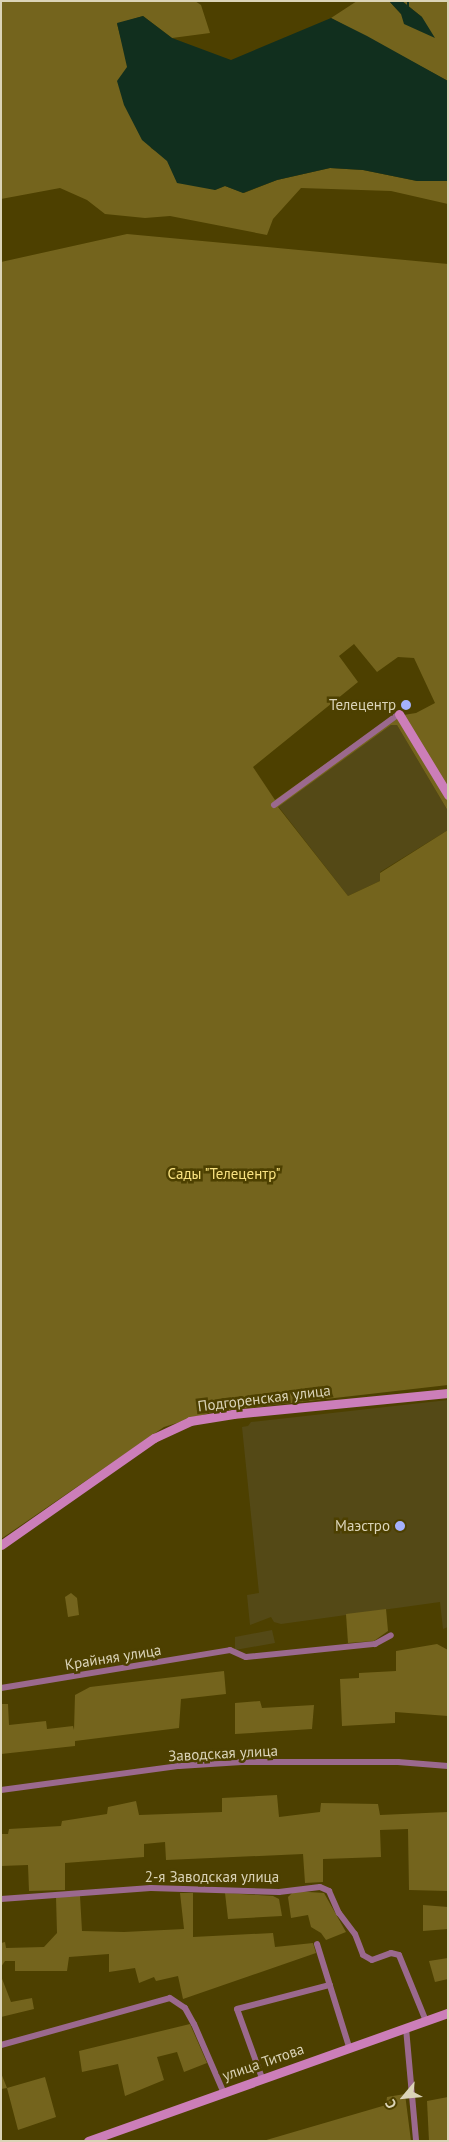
<!DOCTYPE html>
<meta charset="utf-8">
<style>
body{margin:0}
#map{position:relative;width:449px;height:2142px;overflow:hidden;background:#4d4000;font-family:"PT Sans",sans-serif}
div>[style]{position:absolute}
[style*='--x']{left:calc(var(--x)*1px);top:calc(var(--y)*1px);width:calc(var(--w)*1px);rotate:calc(var(--a)*1deg)}
.built>*{inset:0;background:#544916}
.green>*{inset:0;background:#74641d}
.water>*{inset:0;background:#112f1e}
.stream>*{height:2px;margin:-1px;padding:0 1px;transform-origin:1px;border-radius:1px;background:#112f1e}
.street>*{height:6px;margin:-3px;padding:0 3px;transform-origin:3px;border-radius:3px;background:#9b698e}
.secondary>*{height:9px;margin:-4.5px;padding:0 4.5px;transform-origin:4.5px;border-radius:4.5px;background:#cc7eb9}
.dots>*{width:14px;height:14px;translate:-50% -50%;box-sizing:border-box;border:2px solid #4d4000;border-radius:50%}
span{translate:-50% -50%;white-space:nowrap;text-align:center;line-height:1.15;-webkit-text-stroke:5px #4d4000;paint-order:stroke}
.poi-label{font-size:15px;color:#dbd4b8}
.right{translate:-100% -50%;text-align:right}
.park-label{font-size:15px;color:#f9e281}
.street-label{font-size:15px;color:#dbd4b8}
.frame{position:absolute;inset:0;border:2px solid #dbd4b8;pointer-events:none}
.north{position:absolute;left:379px;top:2072px;width:50px;height:50px;-webkit-text-stroke:4px #4d4000;paint-order:stroke;rotate:242deg;font-size:14px;font-weight:700;line-height:20px;text-align:center;color:#dbd4b8}
.north::after{content:'';display:block;margin:auto;width:18px;height:22px;background:#dbd4b8;clip-path:polygon(50% 0,100% 100%,50% 72%,0 100%)}
</style>
<div id="map">
<div class="built">
<div style="clip-path:polygon(391px 725px,397px 725px,448px 811px,448px 830px,380px 872px,380px 881px,348px 896px,278px 806px)"></div>
<div style="clip-path:polygon(448px 1400px,448px 1627px,443px 1629px,440px 1602px,281px 1624px,274px 1622px,271px 1617px,250px 1625px,247px 1595px,259px 1593px,242px 1427px,248px 1426px,251px 1422px)"></div>
<div style="clip-path:polygon(272px 1630px,275px 1643px,235px 1650px,235px 1637px)"></div>
</div>
<div class="green">
<div style="clip-path:polygon(1px 1px,195px 1px,201px 5px,210px 33px,172px 38px,143px 16px,117px 24px,151px 148px,215px 190px,225px 186px,244px 193px,277px 180px,330px 168px,363px 170px,417px 181px,448px 181px,448px 204px,391px 191px,301px 188px,273px 219px,267px 235px,170px 216px,145px 218px,105px 214px,87px 200px,60px 188px,1px 199px)"></div>
<div style="clip-path:polygon(357px 1px,389px 1px,401px 14px,422px 17px,402px 1px,448px 1px,448px 81px,331px 18px)"></div>
<div style="clip-path:polygon(evenodd,127px 234px,448px 264px,448px 811px,397px 725px,391px 725px,278px 807px,348px 896px,380px 881px,380px 873px,448px 830px,448px 1385px,212px 1412px,164px 1427px,1px 1539px,1px 262px,127px 234px,354px 644px,377px 672px,398px 657px,414px 658px,435px 703px,416px 713px,391px 717px,275px 800px,253px 767px,358px 682px,339px 656px,354px 644px)"></div>
<div style="clip-path:polygon(71px 1593px,77px 1598px,79px 1615px,68px 1617px,65px 1597px)"></div>
<div style="clip-path:polygon(386px 1609px,388px 1631px,374px 1641px,348px 1643px,346px 1614px)"></div>
<div style="clip-path:polygon(437px 1644px,448px 1650px,448px 1716px,395px 1712px,395px 1723px,342px 1726px,340px 1679px,359px 1678px,359px 1673px,396px 1671px,396px 1651px)"></div>
<div style="clip-path:polygon(224px 1671px,226px 1694px,181px 1699px,179px 1728px,75px 1741px,75px 1746px,1px 1754px,1px 1704px,8px 1704px,9px 1725px,46px 1721px,47px 1729px,73px 1726px,74px 1730px,75px 1695px,90px 1687px)"></div>
<div style="clip-path:polygon(260px 1701px,262px 1708px,314px 1705px,312px 1729px,235px 1734px,235px 1703px)"></div>
<div style="clip-path:polygon(277px 1795px,279px 1817px,320px 1812px,321px 1803px,378px 1804px,380px 1815px,448px 1812px,448px 1891px,409px 1890px,408px 1829px,380px 1830px,381px 1857px,323px 1859px,323px 1882px,305px 1883px,303px 1854px,166px 1860px,165px 1842px,144px 1844px,144px 1857px,65px 1863px,65px 1890px,29px 1891px,28px 1865px,1px 1866px,1px 1834px,8px 1834px,9px 1829px,61px 1826px,62px 1821px,107px 1814px,108px 1807px,136px 1801px,139px 1815px,222px 1812px,222px 1798px)"></div>
<div style="clip-path:polygon(294px 1891px,324px 1893px,346px 1932px,326px 1940px,321px 1933px,311px 1927px,308px 1915px,291px 1918px,288px 1897px)"></div>
<div style="clip-path:polygon(180px 1893px,193px 1893px,193px 1937px,273px 1933px,275px 1947px,313px 1943px,316px 1953px,183px 1999px,178px 1976px,156px 1981px,154px 1977px,139px 1983px,135px 1968px,109px 1972px,109px 1954px,69px 1957px,67px 1971px,15px 1971px,15px 1961px,5px 1961px,1px 1967px,1px 1943px,5px 1942px,6px 1948px,44px 1947px,57px 1933px,56px 1897px,80px 1896px,82px 1931px,124px 1932px,184px 1929px)"></div>
<div style="clip-path:polygon(225px 1893px,273px 1896px,279px 1899px,282px 1916px,228px 1919px)"></div>
<div style="clip-path:polygon(423px 1905px,448px 1907px,448px 1929px,423px 1931px)"></div>
<div style="clip-path:polygon(448px 1958px,448px 1979px,435px 1982px,429px 1961px)"></div>
<div style="clip-path:polygon(1px 1976px,11px 2002px,32px 1998px,34px 2009px,1px 2017px)"></div>
<div style="clip-path:polygon(190px 2024px,207px 2063px,184px 2072px,177px 2052px,157px 2057px,164px 2080px,125px 2096px,118px 2064px,82px 2072px,79px 2051px)"></div>
<div style="clip-path:polygon(1px 2073px,7px 2088px,45px 2077px,56px 2117px,18px 2130px,7px 2088px,1px 2089px)"></div>
<div style="clip-path:polygon(405px 2094px,411px 2141px,263px 2141px,386px 2105px,387px 2097px)"></div>
<div style="clip-path:polygon(448px 2097px,448px 2141px,429px 2141px,427px 2101px)"></div>
</div>
<div class="water">
<div style="clip-path:polygon(389px 1px,402px 1px,422px 17px,435px 38px,404px 24px,401px 14px)"></div>
<div style="clip-path:polygon(143px 16px,172px 38px,231px 60px,331px 18px,367px 36px,448px 81px,448px 181px,417px 181px,363px 170px,330px 168px,277px 180px,243px 193px,225px 186px,215px 190px,177px 183px,167px 161px,142px 140px,124px 105px,117px 81px,127px 67px,117px 23px)"></div>
</div>
<div class="stream">
<div style="--x:408;--y:7;--w:6;--a:-90"></div>
</div>
<div class="street">
<div style="--x:274;--y:805;--w:155;--a:-36.1"></div>
<div style="--x:1;--y:1688;--w:232;--a:-9.4"></div>
<div style="--x:230;--y:1650;--w:17;--a:24"></div>
<div style="--x:246;--y:1657;--w:130;--a:-5.8"></div>
<div style="--x:375;--y:1644;--w:18;--a:-29"></div>
<div style="--x:1;--y:1790;--w:180;--a:-7.7"></div>
<div style="--x:179;--y:1766;--w:63;--a:-3.6"></div>
<div style="--x:242;--y:1762;--w:156;--a:0"></div>
<div style="--x:398;--y:1762;--w:50;--a:4.6"></div>
<div style="--x:1;--y:1899;--w:150;--a:-4.2"></div>
<div style="--x:151;--y:1888;--w:128;--a:1.8"></div>
<div style="--x:279;--y:1892;--w:41;--a:-7"></div>
<div style="--x:320;--y:1887;--w:10;--a:24"></div>
<div style="--x:329;--y:1891;--w:24;--a:66"></div>
<div style="--x:339;--y:1913;--w:26;--a:53"></div>
<div style="--x:355;--y:1934;--w:22;--a:69"></div>
<div style="--x:363;--y:1955;--w:10;--a:29"></div>
<div style="--x:372;--y:1960;--w:20;--a:-20"></div>
<div style="--x:391;--y:1953;--w:8;--a:14"></div>
<div style="--x:399;--y:1955;--w:71;--a:67.8"></div>
<div style="--x:317;--y:1944;--w:108;--a:72.7"></div>
<div style="--x:406;--y:2028;--w:113;--a:84.9"></div>
<div style="--x:1;--y:2045;--w:175;--a:-15.5"></div>
<div style="--x:170;--y:1998;--w:18;--a:34"></div>
<div style="--x:185;--y:2008;--w:18;--a:61"></div>
<div style="--x:194;--y:2024;--w:73;--a:66.6"></div>
<div style="--x:262;--y:2078;--w:73;--a:-109.9"></div>
<div style="--x:237;--y:2009;--w:96;--a:-14.5"></div>
</div>
<div class="secondary">
<div style="--x:399;--y:714;--w:95;--a:58.8"></div>
<div style="--x:1;--y:1545;--w:187;--a:-35"></div>
<div style="--x:154;--y:1438;--w:40;--a:-25"></div>
<div style="--x:190;--y:1421;--w:44;--a:-9.2"></div>
<div style="--x:233;--y:1414;--w:216;--a:-5.6"></div>
<div style="--x:88;--y:2141;--w:382;--a:-19.6"></div>
</div>
<div class="dots">
<div style="left:406px;top:705px;background:#a5b1fc"></div>
<div style="left:400px;top:1526px;background:#a5b1fc"></div>
</div>
<div class="poi-label">
<span class="right" style="left:396px;top:705px">Телецентр</span>
<span class="right" style="left:390px;top:1526px">Маэстро</span>
</div>
<div class="park-label">
<span style="left:224px;top:1174px">Сады "Телецентр"</span>
</div>
<div class="street-label">
<span style="left:264px;top:1398px;rotate:-7deg">Подгоренская улица</span>
<span style="left:113px;top:1657px;rotate:-9deg">Крайняя улица</span>
<span style="left:223px;top:1753px;rotate:-3deg">Заводская улица</span>
<span style="left:212px;top:1877px">2-я Заводская улица</span>
<span style="left:263px;top:2062px;rotate:-19deg">улица Титова</span>
</div>
<div class="frame"></div>
<div class="north">С</div>
</div>
